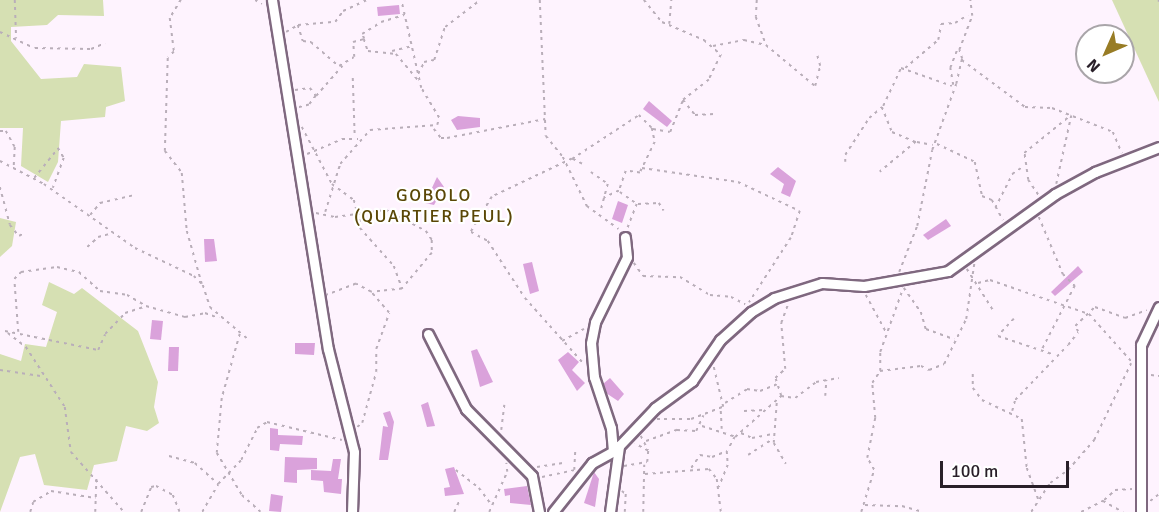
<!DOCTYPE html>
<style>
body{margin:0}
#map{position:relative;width:1159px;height:512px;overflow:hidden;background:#fef3fe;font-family:Signika,sans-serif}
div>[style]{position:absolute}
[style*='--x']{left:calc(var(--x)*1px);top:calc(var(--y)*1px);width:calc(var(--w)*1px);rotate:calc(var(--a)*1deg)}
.green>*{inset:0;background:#d6e0b3}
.building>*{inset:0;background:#daa2db}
.path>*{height:1.5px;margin-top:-0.75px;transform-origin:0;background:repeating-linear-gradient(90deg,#b9aeb9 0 3px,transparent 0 7.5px)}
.roads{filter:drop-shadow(2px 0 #7f687f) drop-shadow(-2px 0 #7f687f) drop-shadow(0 2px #7f687f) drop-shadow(0 -2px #7f687f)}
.street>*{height:9px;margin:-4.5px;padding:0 4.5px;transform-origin:4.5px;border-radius:4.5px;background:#fff}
span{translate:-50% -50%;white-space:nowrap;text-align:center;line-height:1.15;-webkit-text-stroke:4.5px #fff;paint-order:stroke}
.quarter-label{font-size:18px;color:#5a4706;letter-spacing:1.5px}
.north{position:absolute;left:1075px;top:24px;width:60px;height:60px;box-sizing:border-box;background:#fff;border:2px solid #a9a5a9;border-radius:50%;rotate:225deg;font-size:16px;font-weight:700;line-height:24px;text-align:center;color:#291f29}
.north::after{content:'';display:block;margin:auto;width:21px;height:27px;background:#987c25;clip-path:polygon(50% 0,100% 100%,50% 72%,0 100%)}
.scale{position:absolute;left:940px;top:461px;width:129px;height:27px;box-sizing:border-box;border:3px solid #291f29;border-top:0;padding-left:8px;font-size:18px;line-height:21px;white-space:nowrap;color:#291f29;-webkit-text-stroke:4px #fff;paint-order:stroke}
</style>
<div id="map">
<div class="green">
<div style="clip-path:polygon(0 0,103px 0,104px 16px,58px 15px,47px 25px,11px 27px,11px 41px,41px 79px,77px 77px,84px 64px,121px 67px,125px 101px,106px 107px,105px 117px,61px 121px,58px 162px,48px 182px,21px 166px,23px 128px,0 128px)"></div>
<div style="clip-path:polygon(1112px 0,1159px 0,1159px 102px,1152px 87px)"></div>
<div style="clip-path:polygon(0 218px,16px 222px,12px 246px,0 257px)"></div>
<div style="clip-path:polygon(49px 282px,74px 294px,82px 288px,138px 331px,158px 382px,154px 407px,159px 423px,147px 431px,126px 426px,117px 461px,94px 465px,87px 490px,44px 485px,35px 454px,20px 457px,0 512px,0 354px,21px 361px,25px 344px,46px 347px,57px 312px,42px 305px)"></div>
</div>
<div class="building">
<div style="clip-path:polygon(399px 5px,400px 14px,378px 16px,377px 7px)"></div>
<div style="clip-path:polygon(649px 101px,672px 121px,667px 127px,643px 109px)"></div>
<div style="clip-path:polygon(458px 116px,480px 118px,480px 127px,457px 130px,451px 120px)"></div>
<div style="clip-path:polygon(778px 167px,796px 181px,790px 197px,781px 193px,784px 184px,770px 174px)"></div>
<div style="clip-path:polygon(437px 177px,444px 187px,434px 205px,425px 203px)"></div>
<div style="clip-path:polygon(618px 201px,628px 205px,622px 223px,612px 219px)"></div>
<div style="clip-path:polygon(946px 219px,951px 226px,928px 240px,923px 235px)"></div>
<div style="clip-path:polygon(204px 239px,214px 239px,217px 261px,205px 262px)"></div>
<div style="clip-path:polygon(532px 262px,539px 291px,530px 294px,523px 264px)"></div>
<div style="clip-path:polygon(1078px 266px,1083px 272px,1055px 296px,1051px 292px)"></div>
<div style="clip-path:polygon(152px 320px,163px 321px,161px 340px,150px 339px)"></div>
<div style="clip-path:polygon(295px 343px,315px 343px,314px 355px,295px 354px)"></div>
<div style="clip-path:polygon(169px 347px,179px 347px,178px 371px,168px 371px)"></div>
<div style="clip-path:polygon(477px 349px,493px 382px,480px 387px,471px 351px)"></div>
<div style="clip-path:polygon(568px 352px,579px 362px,572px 370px,585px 383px,577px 391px,558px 360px)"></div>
<div style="clip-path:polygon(610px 378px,624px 394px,618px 401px,606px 393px,603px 384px)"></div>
<div style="clip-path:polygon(428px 402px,435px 426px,427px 427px,421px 405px)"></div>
<div style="clip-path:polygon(390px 411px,394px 422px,388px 460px,379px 460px,383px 426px,388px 427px,383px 413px)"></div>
<div style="clip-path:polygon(270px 428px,278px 429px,278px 435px,303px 436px,302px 445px,280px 444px,279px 451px,270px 450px)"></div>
<div style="clip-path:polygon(285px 457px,317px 458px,317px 469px,297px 470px,297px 483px,284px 482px)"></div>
<div style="clip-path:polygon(333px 459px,341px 459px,338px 479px,342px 479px,341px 494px,324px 492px,323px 481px,311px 480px,311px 470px,331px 471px)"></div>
<div style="clip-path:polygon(454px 467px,464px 494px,445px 496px,444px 488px,450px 487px,445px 469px)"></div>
<div style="clip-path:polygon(594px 472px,599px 479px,595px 507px,584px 503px)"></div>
<div style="clip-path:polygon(527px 486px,531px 505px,510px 503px,510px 495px,505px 496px,504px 489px)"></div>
<div style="clip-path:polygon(271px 494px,283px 496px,281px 512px,269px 511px)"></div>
</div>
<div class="path">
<div style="--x:15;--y:0;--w:38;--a:88"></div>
<div style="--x:181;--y:0;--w:21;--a:121"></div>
<div style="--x:170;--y:18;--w:34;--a:83"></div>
<div style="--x:174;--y:52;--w:8;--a:135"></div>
<div style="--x:168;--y:58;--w:93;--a:91.8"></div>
<div style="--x:165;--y:151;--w:28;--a:52"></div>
<div style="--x:182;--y:173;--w:58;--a:85.1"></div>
<div style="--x:187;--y:231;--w:55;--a:74.2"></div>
<div style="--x:255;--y:0;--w:8;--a:30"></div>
<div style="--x:540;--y:0;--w:136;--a:87.5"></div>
<div style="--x:546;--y:136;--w:27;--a:51"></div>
<div style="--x:563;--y:157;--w:55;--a:63.9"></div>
<div style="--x:587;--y:206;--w:39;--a:36"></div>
<div style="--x:644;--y:0;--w:28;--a:51"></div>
<div style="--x:662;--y:22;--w:46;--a:23.2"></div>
<div style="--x:704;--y:40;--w:23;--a:41"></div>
<div style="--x:721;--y:55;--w:28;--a:116"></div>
<div style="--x:709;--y:80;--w:33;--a:142"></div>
<div style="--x:683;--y:100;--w:19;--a:51"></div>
<div style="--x:695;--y:115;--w:19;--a:-3"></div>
<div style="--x:757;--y:0;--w:17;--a:93"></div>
<div style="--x:756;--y:17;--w:29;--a:70"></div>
<div style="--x:1159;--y:0;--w:2;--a:90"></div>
<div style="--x:669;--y:24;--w:24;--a:-85"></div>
<div style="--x:298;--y:25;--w:17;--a:73"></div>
<div style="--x:303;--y:41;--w:8;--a:7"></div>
<div style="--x:311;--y:42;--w:37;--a:41"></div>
<div style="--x:339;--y:66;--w:17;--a:-31"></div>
<div style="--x:354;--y:57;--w:15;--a:-94"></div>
<div style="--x:353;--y:42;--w:11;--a:-15"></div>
<div style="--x:364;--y:39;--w:13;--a:72"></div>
<div style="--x:368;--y:51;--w:28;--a:6"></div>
<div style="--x:396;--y:54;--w:34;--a:50"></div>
<div style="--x:0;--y:32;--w:38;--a:25"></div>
<div style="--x:35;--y:48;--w:56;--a:1"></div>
<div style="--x:91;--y:49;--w:15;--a:-23"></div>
<div style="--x:286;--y:32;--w:14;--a:-30"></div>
<div style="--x:298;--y:25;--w:37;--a:-5"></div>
<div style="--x:335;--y:22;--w:14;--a:-54"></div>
<div style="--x:343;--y:11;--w:26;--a:-25"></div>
<div style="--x:364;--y:39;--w:5;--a:-112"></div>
<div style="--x:362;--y:34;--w:22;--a:-32"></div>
<div style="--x:381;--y:22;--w:24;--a:-17"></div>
<div style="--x:713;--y:46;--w:32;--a:-11"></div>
<div style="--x:744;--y:40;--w:23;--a:13"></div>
<div style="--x:766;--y:45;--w:64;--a:39.9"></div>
<div style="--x:815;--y:86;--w:21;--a:-76"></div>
<div style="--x:820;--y:66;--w:15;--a:-106"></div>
<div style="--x:392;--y:51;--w:21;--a:-14"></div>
<div style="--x:962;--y:60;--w:79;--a:36.7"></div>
<div style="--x:1025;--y:107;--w:27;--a:2"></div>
<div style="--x:1052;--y:108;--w:66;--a:21.5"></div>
<div style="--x:1113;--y:132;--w:23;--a:67"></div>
<div style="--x:905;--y:68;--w:43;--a:-40.3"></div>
<div style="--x:938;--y:40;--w:16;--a:-79"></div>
<div style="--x:941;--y:24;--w:14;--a:-4"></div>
<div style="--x:955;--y:23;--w:15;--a:-32"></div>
<div style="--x:418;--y:74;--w:13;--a:-63"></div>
<div style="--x:424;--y:62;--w:10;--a:-11"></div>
<div style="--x:434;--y:60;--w:35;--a:-72"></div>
<div style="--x:445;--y:27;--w:44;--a:-37.6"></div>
<div style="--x:353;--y:78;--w:60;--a:88.1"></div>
<div style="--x:953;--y:85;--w:17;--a:-100"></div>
<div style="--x:950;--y:68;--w:19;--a:-69"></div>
<div style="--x:295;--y:90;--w:15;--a:-8"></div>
<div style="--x:310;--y:88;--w:10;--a:53"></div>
<div style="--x:316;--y:96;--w:11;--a:128"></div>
<div style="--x:309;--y:105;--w:12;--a:166"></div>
<div style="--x:316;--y:96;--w:40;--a:-49"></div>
<div style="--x:883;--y:106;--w:42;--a:-64.7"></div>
<div style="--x:901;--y:68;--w:54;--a:19.4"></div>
<div style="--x:302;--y:127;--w:64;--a:62.2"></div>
<div style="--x:332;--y:184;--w:27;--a:36"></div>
<div style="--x:354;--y:200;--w:11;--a:75"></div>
<div style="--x:434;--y:129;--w:11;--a:52"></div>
<div style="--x:441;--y:138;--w:6;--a:0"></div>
<div style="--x:447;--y:138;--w:100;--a:-11"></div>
<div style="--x:653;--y:129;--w:17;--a:10"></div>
<div style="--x:670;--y:132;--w:35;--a:-68"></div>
<div style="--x:0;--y:131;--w:6;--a:0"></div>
<div style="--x:6;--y:131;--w:18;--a:61"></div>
<div style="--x:15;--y:147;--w:19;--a:93"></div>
<div style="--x:917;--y:142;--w:16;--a:11"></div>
<div style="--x:937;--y:144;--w:42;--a:25.3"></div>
<div style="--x:975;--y:162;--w:35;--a:78"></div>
<div style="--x:982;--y:196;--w:11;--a:22"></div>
<div style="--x:992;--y:200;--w:23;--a:61"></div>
<div style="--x:307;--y:154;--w:38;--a:-23"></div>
<div style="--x:342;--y:139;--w:16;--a:0"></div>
<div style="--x:572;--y:159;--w:89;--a:154.6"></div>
<div style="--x:492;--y:197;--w:41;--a:121"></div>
<div style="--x:471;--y:232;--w:19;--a:28"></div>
<div style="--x:488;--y:241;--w:68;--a:57"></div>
<div style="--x:525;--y:298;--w:89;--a:48.2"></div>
<div style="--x:0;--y:161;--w:50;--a:27.6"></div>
<div style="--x:44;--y:184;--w:111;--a:35.1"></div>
<div style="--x:135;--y:248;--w:65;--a:25.4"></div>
<div style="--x:194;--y:276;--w:13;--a:45"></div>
<div style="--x:203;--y:285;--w:23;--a:72"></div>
<div style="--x:210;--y:307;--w:50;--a:40.1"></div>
<div style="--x:845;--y:162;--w:7;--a:-90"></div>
<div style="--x:845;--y:155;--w:44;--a:-57"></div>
<div style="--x:869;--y:118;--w:17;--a:-40"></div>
<div style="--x:882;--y:107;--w:27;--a:68"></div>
<div style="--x:892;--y:132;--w:26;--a:23"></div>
<div style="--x:916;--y:142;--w:47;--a:140.2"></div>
<div style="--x:582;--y:164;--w:11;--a:-153"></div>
<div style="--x:572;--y:159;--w:80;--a:-33.3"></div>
<div style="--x:639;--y:115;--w:18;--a:45"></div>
<div style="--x:652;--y:128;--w:14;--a:78"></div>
<div style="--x:655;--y:142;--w:34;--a:116"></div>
<div style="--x:640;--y:173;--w:14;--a:-172"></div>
<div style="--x:626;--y:171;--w:21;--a:109"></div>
<div style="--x:619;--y:191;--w:17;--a:155"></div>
<div style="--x:642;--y:168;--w:97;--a:8.3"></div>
<div style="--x:738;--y:182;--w:68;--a:25.1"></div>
<div style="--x:800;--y:211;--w:28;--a:108"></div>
<div style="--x:791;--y:238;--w:77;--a:122.9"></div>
<div style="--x:591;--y:172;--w:21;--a:35"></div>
<div style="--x:608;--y:184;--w:30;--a:105"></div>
<div style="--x:34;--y:178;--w:38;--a:-51"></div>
<div style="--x:58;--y:148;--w:12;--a:59"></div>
<div style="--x:64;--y:158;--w:32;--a:110"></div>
<div style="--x:1056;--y:184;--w:70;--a:-77.6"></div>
<div style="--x:0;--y:187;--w:39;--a:75"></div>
<div style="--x:10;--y:225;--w:14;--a:51"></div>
<div style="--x:19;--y:236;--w:6;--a:-31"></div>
<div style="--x:620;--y:192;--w:21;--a:35"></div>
<div style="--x:637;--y:204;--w:26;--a:111"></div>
<div style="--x:1038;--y:195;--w:18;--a:-124"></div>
<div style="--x:1028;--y:180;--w:27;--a:-98"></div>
<div style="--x:1024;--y:153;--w:60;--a:-39"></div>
<div style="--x:638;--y:204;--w:21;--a:-3"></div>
<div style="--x:659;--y:203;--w:9;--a:58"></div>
<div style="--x:995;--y:208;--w:38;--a:-63"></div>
<div style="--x:1012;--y:174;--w:14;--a:-34"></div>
<div style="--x:325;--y:212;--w:50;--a:-72.6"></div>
<div style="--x:340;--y:164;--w:45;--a:-48.6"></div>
<div style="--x:370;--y:130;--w:67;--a:-4.3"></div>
<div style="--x:437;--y:125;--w:7;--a:-74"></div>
<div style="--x:439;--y:118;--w:35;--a:-121"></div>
<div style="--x:421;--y:88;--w:90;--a:-102.8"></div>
<div style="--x:360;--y:212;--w:16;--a:90"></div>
<div style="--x:360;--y:228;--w:51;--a:48.2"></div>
<div style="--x:394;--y:266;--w:23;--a:70"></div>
<div style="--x:316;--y:213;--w:19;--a:12"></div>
<div style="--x:335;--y:217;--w:51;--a:-7.8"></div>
<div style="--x:386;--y:210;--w:45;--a:27.7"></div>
<div style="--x:426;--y:231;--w:11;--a:56"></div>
<div style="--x:432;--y:240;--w:13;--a:90"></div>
<div style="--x:432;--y:253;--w:47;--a:129.8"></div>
<div style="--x:402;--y:289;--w:31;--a:174"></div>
<div style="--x:371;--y:292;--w:17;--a:-152"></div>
<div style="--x:356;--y:284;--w:31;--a:159"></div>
<div style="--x:90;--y:215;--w:16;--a:-50"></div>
<div style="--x:100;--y:203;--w:36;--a:-13"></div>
<div style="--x:1039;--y:217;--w:62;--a:67.2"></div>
<div style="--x:1063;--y:274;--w:17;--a:45"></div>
<div style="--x:1075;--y:286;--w:72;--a:117.3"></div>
<div style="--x:87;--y:247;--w:15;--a:-42"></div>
<div style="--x:98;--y:237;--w:16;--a:-15"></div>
<div style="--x:634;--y:263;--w:16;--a:55"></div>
<div style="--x:643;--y:276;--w:37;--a:2"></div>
<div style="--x:680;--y:277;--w:35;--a:31"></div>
<div style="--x:710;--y:295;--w:21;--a:5"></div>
<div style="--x:731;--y:297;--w:16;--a:27"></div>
<div style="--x:967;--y:269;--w:49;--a:57.6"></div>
<div style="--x:899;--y:272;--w:49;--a:-68.6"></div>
<div style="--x:917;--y:226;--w:77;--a:-78.8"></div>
<div style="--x:932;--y:150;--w:70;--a:-70"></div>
<div style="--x:956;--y:84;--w:26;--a:-77"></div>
<div style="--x:962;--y:59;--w:9;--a:-108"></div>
<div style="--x:959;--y:50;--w:36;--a:-69"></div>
<div style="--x:972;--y:16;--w:16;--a:-97"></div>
<div style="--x:978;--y:283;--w:12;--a:-14"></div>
<div style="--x:990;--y:280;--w:105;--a:19"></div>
<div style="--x:1089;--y:314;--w:64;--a:48.1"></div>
<div style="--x:904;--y:288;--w:29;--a:55"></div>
<div style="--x:921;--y:312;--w:18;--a:74"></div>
<div style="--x:926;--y:329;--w:30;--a:20"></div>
<div style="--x:866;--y:295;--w:42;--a:61.6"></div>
<div style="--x:1014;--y:319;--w:23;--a:133"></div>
<div style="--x:998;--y:336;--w:60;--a:18.4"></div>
<div style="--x:5;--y:331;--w:95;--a:11.5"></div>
<div style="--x:98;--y:350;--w:17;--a:-66"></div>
<div style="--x:105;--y:334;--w:29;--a:-46"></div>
<div style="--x:125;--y:313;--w:22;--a:-18"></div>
<div style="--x:146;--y:306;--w:41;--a:15.8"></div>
<div style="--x:185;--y:317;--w:20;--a:-11"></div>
<div style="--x:205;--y:313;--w:15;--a:20"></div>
<div style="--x:18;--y:332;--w:53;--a:-94.3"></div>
<div style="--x:14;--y:279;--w:10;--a:-45"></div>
<div style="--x:21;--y:272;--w:36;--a:-8"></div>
<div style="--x:57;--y:267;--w:23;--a:13"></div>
<div style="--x:79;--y:272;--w:28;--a:42"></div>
<div style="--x:100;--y:291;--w:27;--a:8"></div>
<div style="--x:127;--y:295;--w:22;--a:30"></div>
<div style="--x:8;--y:333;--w:23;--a:38"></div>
<div style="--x:26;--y:347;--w:72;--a:57"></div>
<div style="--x:65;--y:407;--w:45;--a:82.4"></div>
<div style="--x:71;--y:452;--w:80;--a:48.5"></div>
<div style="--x:240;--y:334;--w:66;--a:105.7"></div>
<div style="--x:222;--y:398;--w:55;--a:95.2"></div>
<div style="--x:217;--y:453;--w:49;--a:59.2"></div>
<div style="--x:242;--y:495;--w:25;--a:42"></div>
<div style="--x:562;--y:341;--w:25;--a:-29"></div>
<div style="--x:0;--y:370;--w:41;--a:8.3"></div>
<div style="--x:880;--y:371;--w:41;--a:-7"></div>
<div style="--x:921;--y:366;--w:9;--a:27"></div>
<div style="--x:929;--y:370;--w:16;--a:-22"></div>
<div style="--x:944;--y:364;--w:50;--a:-63.9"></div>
<div style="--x:966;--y:319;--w:56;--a:-81.7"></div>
<div style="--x:973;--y:374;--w:14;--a:90"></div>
<div style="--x:973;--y:388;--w:15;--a:53"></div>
<div style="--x:982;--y:400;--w:44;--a:25.4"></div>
<div style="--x:1022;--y:419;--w:49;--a:84.2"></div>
<div style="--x:1027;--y:468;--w:33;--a:70"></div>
<div style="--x:1151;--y:375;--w:8;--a:7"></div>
<div style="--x:781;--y:396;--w:14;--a:8"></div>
<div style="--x:795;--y:398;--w:26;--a:-37"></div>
<div style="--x:816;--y:382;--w:23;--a:-10"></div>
<div style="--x:825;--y:396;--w:16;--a:-86"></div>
<div style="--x:725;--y:403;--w:26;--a:-32"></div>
<div style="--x:747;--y:389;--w:13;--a:9"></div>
<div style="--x:760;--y:391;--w:18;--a:-22"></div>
<div style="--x:777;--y:403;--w:40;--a:94.3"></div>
<div style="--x:774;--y:443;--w:24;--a:60"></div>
<div style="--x:721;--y:411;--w:18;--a:87"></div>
<div style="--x:744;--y:411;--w:20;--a:-3"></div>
<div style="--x:1012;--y:411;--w:11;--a:-75"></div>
<div style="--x:1015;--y:400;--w:76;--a:-46.1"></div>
<div style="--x:1068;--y:345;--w:16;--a:-52"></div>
<div style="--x:1078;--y:332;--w:7;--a:-117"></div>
<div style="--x:1075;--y:326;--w:28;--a:-44"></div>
<div style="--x:1095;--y:307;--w:32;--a:20"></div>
<div style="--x:1125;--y:318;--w:23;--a:-20"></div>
<div style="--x:657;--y:419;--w:34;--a:0"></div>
<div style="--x:691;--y:419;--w:34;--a:-21"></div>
<div style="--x:723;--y:407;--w:43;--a:-103.4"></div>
<div style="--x:702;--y:426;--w:35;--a:18"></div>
<div style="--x:735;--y:437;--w:15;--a:118"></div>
<div style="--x:357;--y:427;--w:6;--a:-39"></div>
<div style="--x:362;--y:423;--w:53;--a:-74.6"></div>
<div style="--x:376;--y:372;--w:23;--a:-90"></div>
<div style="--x:376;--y:349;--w:38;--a:-70"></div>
<div style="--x:389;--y:313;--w:28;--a:-131"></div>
<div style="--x:501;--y:430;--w:25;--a:-83"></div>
<div style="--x:741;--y:433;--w:12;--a:24"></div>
<div style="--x:752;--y:438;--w:21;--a:-11"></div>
<div style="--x:641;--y:436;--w:16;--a:63"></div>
<div style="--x:735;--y:437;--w:62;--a:-41.7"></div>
<div style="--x:781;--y:396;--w:19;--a:-108"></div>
<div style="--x:775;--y:378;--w:13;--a:-42"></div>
<div style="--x:785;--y:369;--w:46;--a:-95"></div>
<div style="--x:781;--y:323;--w:20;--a:-70"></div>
<div style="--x:646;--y:441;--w:33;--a:-20"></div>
<div style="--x:677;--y:430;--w:19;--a:3"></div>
<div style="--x:696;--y:431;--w:17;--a:-65"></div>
<div style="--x:748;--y:455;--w:30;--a:-33"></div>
<div style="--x:169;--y:456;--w:27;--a:15"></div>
<div style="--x:195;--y:463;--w:31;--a:42"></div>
<div style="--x:624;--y:466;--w:23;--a:-10"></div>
<div style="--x:647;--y:462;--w:11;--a:-85"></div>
<div style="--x:648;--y:451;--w:15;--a:-152"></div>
<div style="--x:537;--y:467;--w:26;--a:-9"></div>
<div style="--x:691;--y:468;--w:16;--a:-55"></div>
<div style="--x:700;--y:455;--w:12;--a:9"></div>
<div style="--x:712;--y:457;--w:16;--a:-22"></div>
<div style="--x:727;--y:451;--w:14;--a:86"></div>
<div style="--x:728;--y:465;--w:24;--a:112"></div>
<div style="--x:456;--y:470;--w:29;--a:38"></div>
<div style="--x:479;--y:488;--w:20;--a:53"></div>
<div style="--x:574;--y:470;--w:19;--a:-87"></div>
<div style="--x:645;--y:474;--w:64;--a:-4.5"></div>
<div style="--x:709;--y:469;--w:13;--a:51"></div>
<div style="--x:717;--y:479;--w:33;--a:83"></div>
<div style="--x:542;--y:477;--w:33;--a:-12"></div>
<div style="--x:622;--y:491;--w:5;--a:37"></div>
<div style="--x:626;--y:494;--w:18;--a:93"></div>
<div style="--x:1104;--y:500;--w:15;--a:-42"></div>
<div style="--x:1115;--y:490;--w:17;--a:-3"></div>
<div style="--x:1150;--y:501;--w:11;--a:-38"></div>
<div style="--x:865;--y:505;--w:37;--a:2"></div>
<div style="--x:902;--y:506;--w:22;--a:16"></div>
<div style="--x:30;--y:512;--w:10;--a:-73"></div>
<div style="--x:33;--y:502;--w:21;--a:-31"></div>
<div style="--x:51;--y:491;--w:45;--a:9"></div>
<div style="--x:95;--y:512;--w:33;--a:-88"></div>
<div style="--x:141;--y:512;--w:27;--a:-68"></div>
<div style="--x:151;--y:487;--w:5;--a:-11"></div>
<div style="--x:156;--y:486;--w:19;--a:28"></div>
<div style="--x:173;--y:495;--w:18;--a:68"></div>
<div style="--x:202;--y:512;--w:32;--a:-60"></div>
<div style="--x:218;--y:484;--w:33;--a:-46"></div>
<div style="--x:241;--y:460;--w:36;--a:-63"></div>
<div style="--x:257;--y:428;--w:12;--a:-31"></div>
<div style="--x:267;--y:422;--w:77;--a:13.5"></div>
<div style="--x:454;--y:512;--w:14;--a:-65"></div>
<div style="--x:489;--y:512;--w:44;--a:-65.8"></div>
<div style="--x:507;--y:472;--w:9;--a:-96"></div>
<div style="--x:643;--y:512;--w:47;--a:-88.8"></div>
<div style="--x:861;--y:512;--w:44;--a:-72.8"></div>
<div style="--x:874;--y:470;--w:14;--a:-120"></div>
<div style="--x:867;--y:458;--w:41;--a:-78.7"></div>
<div style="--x:875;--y:418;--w:35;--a:-95"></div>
<div style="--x:872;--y:383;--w:14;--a:-56"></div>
<div style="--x:880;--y:371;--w:19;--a:-90"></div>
<div style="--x:880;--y:352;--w:68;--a:-70.2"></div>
<div style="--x:1031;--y:512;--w:35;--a:-57"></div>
<div style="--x:1050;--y:483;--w:22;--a:-36"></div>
<div style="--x:1068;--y:470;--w:40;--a:-49"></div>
<div style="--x:1094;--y:440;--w:85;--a:-64.3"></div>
<div style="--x:1081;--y:512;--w:25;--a:-27"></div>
<div style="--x:1103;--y:501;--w:23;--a:29"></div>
</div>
<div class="roads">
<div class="street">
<div style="--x:272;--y:0;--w:353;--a:80.9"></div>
<div style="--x:328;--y:349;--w:106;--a:75.8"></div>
<div style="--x:354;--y:452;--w:60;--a:91.9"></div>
<div style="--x:428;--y:334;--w:84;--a:63.1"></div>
<div style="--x:466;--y:409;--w:94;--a:45.4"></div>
<div style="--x:532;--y:476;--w:37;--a:79"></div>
<div style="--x:613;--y:451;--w:23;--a:-95"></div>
<div style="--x:611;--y:428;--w:54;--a:-108.4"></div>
<div style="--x:594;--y:377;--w:34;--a:-95"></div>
<div style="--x:591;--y:343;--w:21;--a:-79"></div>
<div style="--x:595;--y:322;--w:72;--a:-63.8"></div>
<div style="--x:627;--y:257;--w:20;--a:-96"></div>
<div style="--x:553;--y:512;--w:63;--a:-51.5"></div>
<div style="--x:592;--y:463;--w:29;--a:-29"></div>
<div style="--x:610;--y:512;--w:67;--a:-82.2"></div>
<div style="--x:619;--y:446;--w:52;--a:-46.5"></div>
<div style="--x:655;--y:408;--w:46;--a:-36.1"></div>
<div style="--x:692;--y:381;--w:50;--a:-55.7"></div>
<div style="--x:720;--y:340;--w:42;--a:-42.1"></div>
<div style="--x:751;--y:312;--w:27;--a:-31"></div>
<div style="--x:774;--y:298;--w:50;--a:-17.4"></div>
<div style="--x:822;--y:283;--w:42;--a:4.1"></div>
<div style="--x:864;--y:286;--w:85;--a:-10.1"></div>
<div style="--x:948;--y:271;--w:132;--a:-35.7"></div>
<div style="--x:1055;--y:194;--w:46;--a:-28.8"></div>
<div style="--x:1095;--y:172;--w:69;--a:-21.3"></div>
<div style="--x:1141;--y:512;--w:167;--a:-90"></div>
<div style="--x:1141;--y:345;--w:42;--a:-64.7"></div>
</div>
</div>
<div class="quarter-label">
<span style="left:434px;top:206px">GOBOLO<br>(QUARTIER PEUL)</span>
</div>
<div class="north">N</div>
<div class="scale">100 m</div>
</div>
